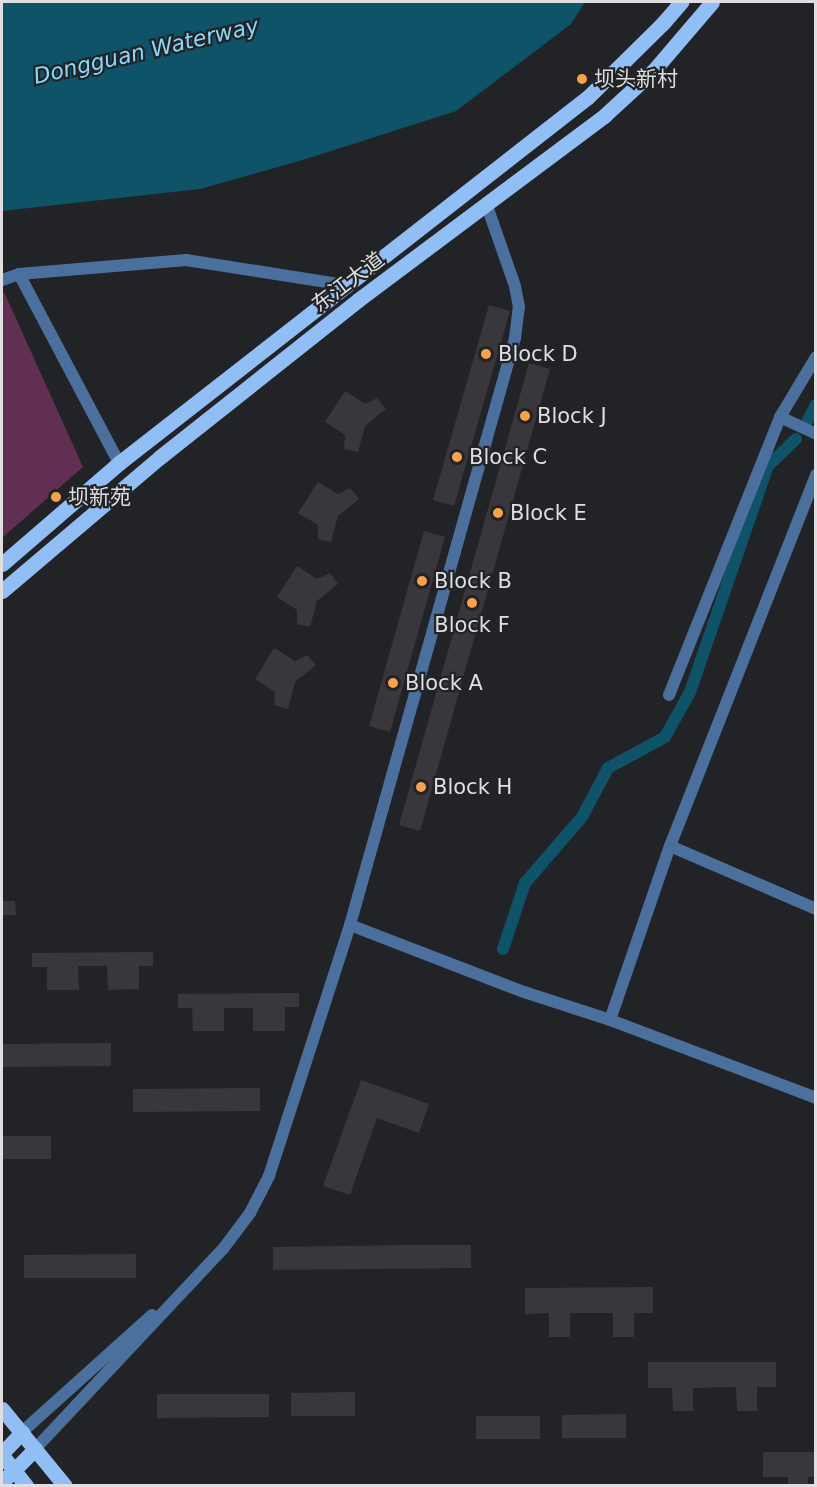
<!DOCTYPE html>
<meta charset="utf-8">
<style>
body{margin:0}
#map{position:relative;width:817px;height:1487px;overflow:hidden;background:#222327;font-family:"DejaVu Sans","Noto Sans SC",sans-serif}
div>[style]{position:absolute}
[style*='--x']{left:calc(var(--x)*1px);top:calc(var(--y)*1px);width:calc(var(--w)*1px);rotate:calc(var(--a)*1deg)}
.green>*{inset:0;background:#612f53}
.water>*{inset:0;background:#0f5369}
.canal>*{height:12px;margin:-6px;padding:0 6px;transform-origin:6px;border-radius:6px;background:#0f5369}
.building>*{inset:0;background:#39373b}
.minor>*{height:12px;margin:-6px;padding:0 6px;transform-origin:6px;border-radius:6px;background:#4c709d}
.major>*{height:15px;margin:-7.5px;padding:0 7.5px;transform-origin:7.5px;border-radius:7.5px;background:#91bef5}
.dots>*{width:16px;height:16px;translate:-50% -50%;box-sizing:border-box;border:3px solid #222327;border-radius:50%}
span{translate:-50% -50%;white-space:nowrap;text-align:center;line-height:1.15;-webkit-text-stroke:4.5px #222327;paint-order:stroke}
.poi-label{font-size:21px;color:#dfdfe2}
.left{translate:0 -50%;text-align:left}
.street-label{font-size:21px;color:#dfdfe2}
.water-label{font-size:22px;color:#88d8f9;font-style:italic}
.frame{position:absolute;inset:0;border:3px solid #dfdfe2;pointer-events:none}
</style>
<div id="map">
<div class="green">
<div style="clip-path:polygon(4px 292px,83px 467px,2px 538px,2px 293px)"></div>
</div>
<div class="water">
<div style="clip-path:polygon(2px 2px,585px 2px,571px 24px,456px 111px,306px 159px,200px 189px,2px 211px)"></div>
</div>
<div class="canal">
<div style="--x:808;--y:420;--w:17;--a:-62"></div>
<div style="--x:503;--y:949;--w:70;--a:-71.6"></div>
<div style="--x:525;--y:883;--w:87;--a:-49.2"></div>
<div style="--x:582;--y:817;--w:55;--a:-62"></div>
<div style="--x:608;--y:768;--w:65;--a:-28.5"></div>
<div style="--x:665;--y:737;--w:51;--a:-60.9"></div>
<div style="--x:690;--y:692;--w:239;--a:-71"></div>
<div style="--x:768;--y:466;--w:39;--a:-44"></div>
</div>
<div class="building">
<div style="clip-path:polygon(489px 305px,510px 311px,454px 506px,433px 500px)"></div>
<div style="clip-path:polygon(529px 363px,550px 369px,420px 831px,399px 825px)"></div>
<div style="clip-path:polygon(345px 391px,365px 404px,377px 398px,386px 409px,365px 426px,358px 452px,344px 449px,345px 435px,325px 422px)"></div>
<div style="clip-path:polygon(318px 482px,338px 494px,350px 488px,359px 499px,338px 516px,331px 542px,318px 539px,318px 525px,298px 513px)"></div>
<div style="clip-path:polygon(424px 531px,445px 537px,390px 732px,369px 726px)"></div>
<div style="clip-path:polygon(297px 566px,317px 579px,330px 573px,338px 584px,317px 601px,310px 627px,297px 624px,297px 610px,277px 597px)"></div>
<div style="clip-path:polygon(274px 648px,295px 661px,307px 655px,316px 665px,295px 682px,288px 709px,274px 705px,275px 692px,255px 679px)"></div>
<div style="clip-path:polygon(2px 901px,15px 901px,16px 915px,2px 915px)"></div>
<div style="clip-path:polygon(153px 952px,153px 966px,139px 966px,139px 989px,108px 990px,107px 966px,78px 966px,79px 990px,47px 990px,47px 967px,32px 967px,32px 953px)"></div>
<div style="clip-path:polygon(299px 993px,299px 1007px,285px 1007px,285px 1031px,253px 1031px,253px 1008px,224px 1008px,224px 1031px,193px 1031px,192px 1008px,178px 1008px,178px 994px)"></div>
<div style="clip-path:polygon(111px 1043px,111px 1066px,2px 1067px,2px 1044px)"></div>
<div style="clip-path:polygon(361px 1080px,429px 1104px,419px 1133px,377px 1118px,350px 1195px,323px 1186px)"></div>
<div style="clip-path:polygon(260px 1088px,260px 1111px,133px 1112px,133px 1089px)"></div>
<div style="clip-path:polygon(2px 1136px,51px 1136px,51px 1159px,2px 1159px)"></div>
<div style="clip-path:polygon(407px 1245px,471px 1245px,471px 1268px,273px 1270px,273px 1247px)"></div>
<div style="clip-path:polygon(136px 1254px,136px 1278px,24px 1278px,24px 1255px)"></div>
<div style="clip-path:polygon(653px 1287px,653px 1313px,634px 1313px,634px 1337px,613px 1337px,613px 1313px,570px 1313px,570px 1337px,549px 1337px,549px 1313px,525px 1314px,525px 1288px)"></div>
<div style="clip-path:polygon(648px 1362px,776px 1362px,776px 1387px,757px 1387px,757px 1411px,737px 1411px,736px 1387px,693px 1388px,693px 1411px,673px 1411px,672px 1388px,648px 1388px)"></div>
<div style="clip-path:polygon(355px 1392px,355px 1416px,291px 1416px,291px 1393px)"></div>
<div style="clip-path:polygon(157px 1394px,269px 1394px,269px 1417px,157px 1418px)"></div>
<div style="clip-path:polygon(626px 1414px,626px 1438px,562px 1438px,562px 1415px)"></div>
<div style="clip-path:polygon(476px 1416px,540px 1416px,540px 1439px,476px 1439px)"></div>
<div style="clip-path:polygon(763px 1452px,816px 1452px,816px 1477px,808px 1477px,808px 1485px,788px 1485px,788px 1477px,763px 1477px)"></div>
</div>
<div class="minor">
<div style="--x:19;--y:274;--w:214;--a:62.1"></div>
<div style="--x:2;--y:280;--w:18;--a:-19"></div>
<div style="--x:19;--y:274;--w:168;--a:-4.8"></div>
<div style="--x:186;--y:260;--w:162;--a:8.9"></div>
<div style="--x:780;--y:417;--w:40;--a:25"></div>
<div style="--x:669;--y:695;--w:299;--a:-68.2"></div>
<div style="--x:780;--y:417;--w:70;--a:-59"></div>
<div style="--x:670;--y:846;--w:159;--a:23.3"></div>
<div style="--x:350;--y:925;--w:186;--a:21.1"></div>
<div style="--x:524;--y:992;--w:90;--a:18"></div>
<div style="--x:610;--y:1020;--w:220;--a:20.7"></div>
<div style="--x:610;--y:1020;--w:184;--a:-71"></div>
<div style="--x:670;--y:846;--w:399;--a:-68.5"></div>
<div style="--x:22;--y:1432;--w:175;--a:-42"></div>
<div style="--x:35;--y:1449;--w:274;--a:-46.8"></div>
<div style="--x:223;--y:1249;--w:45;--a:-53.1"></div>
<div style="--x:250;--y:1213;--w:42;--a:-62.8"></div>
<div style="--x:269;--y:1176;--w:264;--a:-72.1"></div>
<div style="--x:350;--y:925;--w:610;--a:-74.3"></div>
<div style="--x:515;--y:338;--w:31;--a:-83"></div>
<div style="--x:519;--y:307;--w:21;--a:-101"></div>
<div style="--x:515;--y:286;--w:85;--a:-109.3"></div>
</div>
<div class="major">
<div style="--x:2;--y:564;--w:155;--a:-40.8"></div>
<div style="--x:119;--y:463;--w:595;--a:-37.97"></div>
<div style="--x:588;--y:97;--w:105;--a:-44.6"></div>
<div style="--x:663;--y:23;--w:28;--a:-49"></div>
<div style="--x:2;--y:591;--w:207;--a:-40.3"></div>
<div style="--x:160;--y:457;--w:253;--a:-38.4"></div>
<div style="--x:358;--y:300;--w:309;--a:-36.8"></div>
<div style="--x:605;--y:115;--w:67;--a:-42.6"></div>
<div style="--x:654;--y:70;--w:89;--a:-49.5"></div>
<div style="--x:2;--y:1409;--w:99;--a:50.7"></div>
<div style="--x:2;--y:1453;--w:29;--a:-46"></div>
<div style="--x:2;--y:1455;--w:39;--a:52"></div>
<div style="--x:2;--y:1482;--w:47;--a:-45"></div>
</div>
<div class="dots">
<div style="left:582px;top:79px;background:#f7a14a"></div>
<div style="left:486px;top:354px;background:#f7a14a"></div>
<div style="left:525px;top:416px;background:#f7a14a"></div>
<div style="left:457px;top:457px;background:#f7a14a"></div>
<div style="left:56px;top:497px;background:#f7a14a"></div>
<div style="left:498px;top:513px;background:#f7a14a"></div>
<div style="left:422px;top:581px;background:#f7a14a"></div>
<div style="left:472px;top:603px;background:#f7a14a"></div>
<div style="left:393px;top:683px;background:#f7a14a"></div>
<div style="left:421px;top:787px;background:#f7a14a"></div>
</div>
<div class="poi-label">
<span class="left" style="left:594px;top:79px">坝头新村</span>
<span class="left" style="left:498px;top:354px">Block D</span>
<span class="left" style="left:537px;top:416px">Block J</span>
<span class="left" style="left:469px;top:457px">Block C</span>
<span class="left" style="left:68px;top:497px">坝新苑</span>
<span class="left" style="left:510px;top:513px">Block E</span>
<span class="left" style="left:434px;top:581px">Block B</span>
<span style="left:472px;top:625px">Block F</span>
<span class="left" style="left:405px;top:683px">Block A</span>
<span class="left" style="left:433px;top:787px">Block H</span>
</div>
<div class="street-label">
<span style="left:348px;top:282px;rotate:-37deg">东江大道</span>
</div>
<div class="water-label">
<span style="left:146px;top:51px;rotate:-13deg">Dongguan Waterway</span>
</div>
<div class="frame"></div>
</div>
